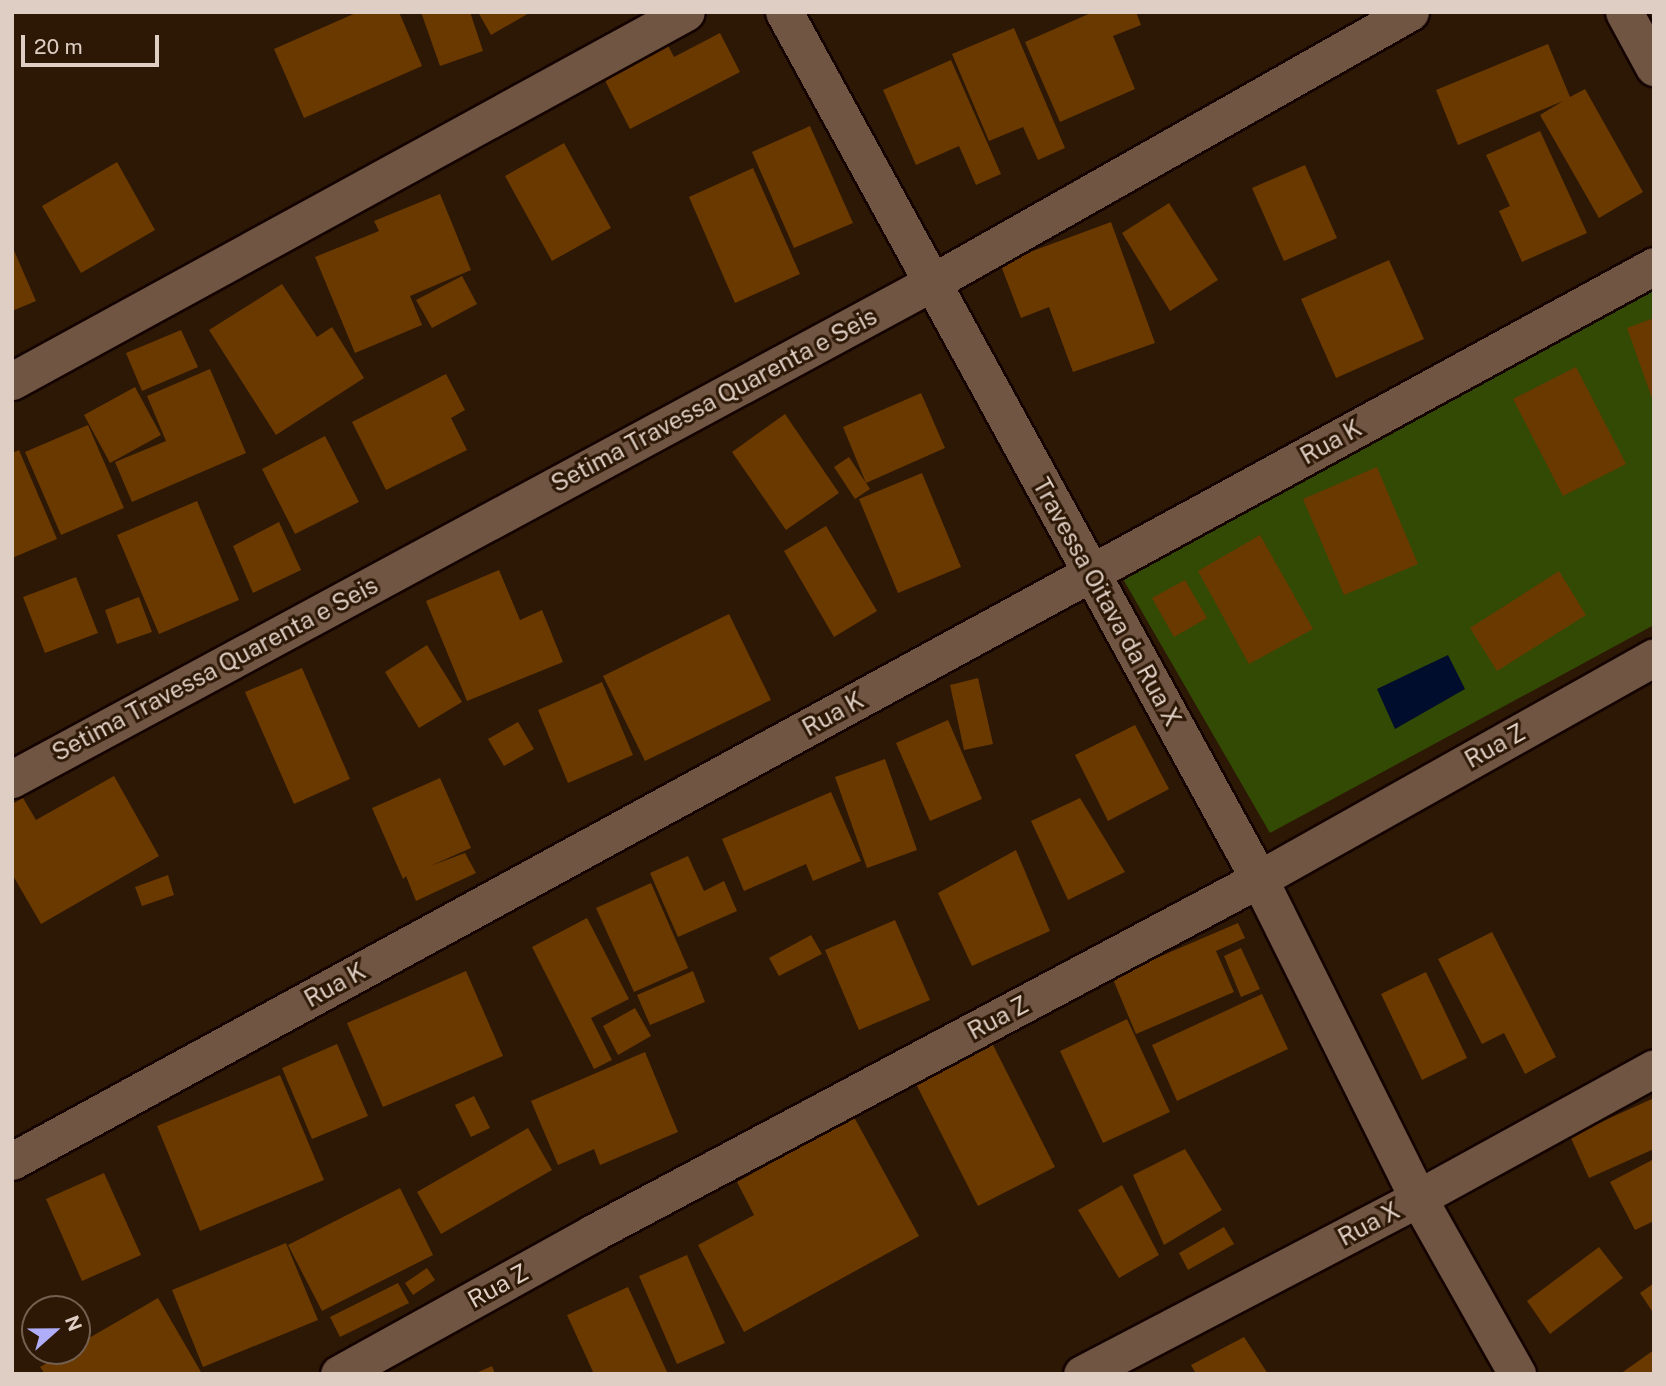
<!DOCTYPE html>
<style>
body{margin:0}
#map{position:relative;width:1666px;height:1386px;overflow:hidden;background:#2d1705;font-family:"Public Sans",sans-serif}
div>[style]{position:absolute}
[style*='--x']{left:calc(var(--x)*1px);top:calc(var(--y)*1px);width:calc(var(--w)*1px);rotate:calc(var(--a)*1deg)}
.forest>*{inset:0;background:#334a04}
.water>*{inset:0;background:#000d2c}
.building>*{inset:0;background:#6a3900}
.roads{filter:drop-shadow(2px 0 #140300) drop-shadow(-2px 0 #140300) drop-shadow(0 2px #140300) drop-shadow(0 -2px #140300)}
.minor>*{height:37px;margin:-18.5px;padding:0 18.5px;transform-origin:18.5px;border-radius:18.5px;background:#6f5542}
span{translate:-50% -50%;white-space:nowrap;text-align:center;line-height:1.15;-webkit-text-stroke:6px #2d1705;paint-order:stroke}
.street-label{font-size:24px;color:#decec3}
.frame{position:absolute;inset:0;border:14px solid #decec3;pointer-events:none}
.north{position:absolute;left:21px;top:1295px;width:70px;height:70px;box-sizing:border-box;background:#2d1705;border:2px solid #746051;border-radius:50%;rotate:69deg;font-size:19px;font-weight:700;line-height:28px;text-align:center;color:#decec3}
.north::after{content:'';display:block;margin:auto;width:24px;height:32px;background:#b0aefa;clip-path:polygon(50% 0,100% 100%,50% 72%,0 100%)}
.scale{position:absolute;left:21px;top:35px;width:138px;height:32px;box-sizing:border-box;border:4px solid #decec3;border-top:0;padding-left:9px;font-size:21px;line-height:24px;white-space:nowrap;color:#decec3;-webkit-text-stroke:5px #2d1705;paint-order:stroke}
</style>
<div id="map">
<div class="forest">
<div style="clip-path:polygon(1654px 283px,1654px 625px,1270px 833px,1123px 579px)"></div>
</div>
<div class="water">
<div style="clip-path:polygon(1448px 655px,1465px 689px,1395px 729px,1377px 689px)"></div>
</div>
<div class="building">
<div style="clip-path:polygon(358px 12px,399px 12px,422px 66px,304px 118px,274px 49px)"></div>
<div style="clip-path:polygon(421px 12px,470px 12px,483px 51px,440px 66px)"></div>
<div style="clip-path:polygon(478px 12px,531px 12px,491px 35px)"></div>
<div style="clip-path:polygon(1093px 12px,1136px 12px,1141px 25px,1113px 36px,1135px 89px,1060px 122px,1025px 42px)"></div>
<div style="clip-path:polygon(1014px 28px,1065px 148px,1038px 160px,1023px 127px,989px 141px,952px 54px)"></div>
<div style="clip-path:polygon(720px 33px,740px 72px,630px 129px,598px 67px,662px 34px,674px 57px)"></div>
<div style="clip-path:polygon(1548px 44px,1570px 97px,1585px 89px,1643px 192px,1599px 218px,1540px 115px,1563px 101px,1458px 145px,1436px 90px)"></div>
<div style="clip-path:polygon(951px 60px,1001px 174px,976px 185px,959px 146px,916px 165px,883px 90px)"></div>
<div style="clip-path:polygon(810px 126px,853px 223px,794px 248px,752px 152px)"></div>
<div style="clip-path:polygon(1540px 131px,1587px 233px,1522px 262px,1499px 211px,1510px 206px,1486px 155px)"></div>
<div style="clip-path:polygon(564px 143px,611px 228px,552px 261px,505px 176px)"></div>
<div style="clip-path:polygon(117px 162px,155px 230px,81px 273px,42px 206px)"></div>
<div style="clip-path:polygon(1305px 165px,1337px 238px,1284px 261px,1252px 188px)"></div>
<div style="clip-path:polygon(753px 168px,800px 274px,735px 303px,689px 197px)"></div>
<div style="clip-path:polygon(440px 194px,471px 270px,410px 296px,422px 325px,355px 353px,315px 257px,379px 231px,374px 221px)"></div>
<div style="clip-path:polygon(1169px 203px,1218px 280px,1170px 311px,1122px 233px)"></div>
<div style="clip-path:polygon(1111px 222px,1155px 343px,1073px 372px,1049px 307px,1021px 318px,1000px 263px)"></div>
<div style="clip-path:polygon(12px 246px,36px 301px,12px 311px)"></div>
<div style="clip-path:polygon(1389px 260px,1424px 339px,1336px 378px,1301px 299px)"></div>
<div style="clip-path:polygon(462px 276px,477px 304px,432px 328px,416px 300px)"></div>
<div style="clip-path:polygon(282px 284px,317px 337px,332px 327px,364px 378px,276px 435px,209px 330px)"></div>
<div style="clip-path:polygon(1654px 318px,1654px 401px,1653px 401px,1627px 328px)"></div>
<div style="clip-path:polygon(181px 330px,198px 367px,142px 391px,126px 353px)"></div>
<div style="clip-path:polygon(1576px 367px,1626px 464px,1563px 496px,1513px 399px)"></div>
<div style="clip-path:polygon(210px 369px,246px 453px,132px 502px,115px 462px,166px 441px,147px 396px)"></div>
<div style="clip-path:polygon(446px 374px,465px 410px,451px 418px,467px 450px,386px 490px,352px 422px)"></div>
<div style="clip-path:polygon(135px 387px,161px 435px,110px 463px,84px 415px)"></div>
<div style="clip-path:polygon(921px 393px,945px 448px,866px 483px,843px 427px)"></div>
<div style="clip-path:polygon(785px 414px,839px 493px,786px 530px,732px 452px)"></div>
<div style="clip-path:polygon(88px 425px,124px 508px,61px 535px,25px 452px)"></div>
<div style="clip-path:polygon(325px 436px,359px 502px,295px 534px,262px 469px)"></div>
<div style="clip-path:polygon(19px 450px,57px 539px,12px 558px,12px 453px)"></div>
<div style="clip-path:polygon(849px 457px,870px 489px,855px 499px,834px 467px)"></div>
<div style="clip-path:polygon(1377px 467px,1418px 564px,1344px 595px,1303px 499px)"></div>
<div style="clip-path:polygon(922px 473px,961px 567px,898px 593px,859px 499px)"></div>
<div style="clip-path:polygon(197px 501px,239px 600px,159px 634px,117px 535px)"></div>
<div style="clip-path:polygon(279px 522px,301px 570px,253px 593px,233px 546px)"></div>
<div style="clip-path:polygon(826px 526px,877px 611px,834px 637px,784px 551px)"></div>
<div style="clip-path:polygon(1260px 535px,1313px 629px,1249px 664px,1198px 571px)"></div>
<div style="clip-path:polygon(499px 570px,520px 620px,542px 610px,563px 662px,467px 701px,426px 601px)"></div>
<div style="clip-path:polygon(1559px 571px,1586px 615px,1497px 671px,1470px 628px)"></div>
<div style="clip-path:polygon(76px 577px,98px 633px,45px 653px,23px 597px)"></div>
<div style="clip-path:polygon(1185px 580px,1207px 618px,1174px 637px,1152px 598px)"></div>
<div style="clip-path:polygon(139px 597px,152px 632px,117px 644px,105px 610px)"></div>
<div style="clip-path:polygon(729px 614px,771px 700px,645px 761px,603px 676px)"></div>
<div style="clip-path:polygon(427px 645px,462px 702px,419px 728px,385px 672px)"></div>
<div style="clip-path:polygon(302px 668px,350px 779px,294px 804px,245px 692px)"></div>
<div style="clip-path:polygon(978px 678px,993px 744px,964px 750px,950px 685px)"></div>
<div style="clip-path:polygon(602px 682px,633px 755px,568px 783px,538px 710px)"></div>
<div style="clip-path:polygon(948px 720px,982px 799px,930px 821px,896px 743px)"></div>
<div style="clip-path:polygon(518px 722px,534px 749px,504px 766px,488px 739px)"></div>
<div style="clip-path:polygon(1135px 725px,1169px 789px,1108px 821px,1075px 755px)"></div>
<div style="clip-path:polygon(885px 759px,917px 850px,867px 868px,835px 777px)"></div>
<div style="clip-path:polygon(114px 776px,159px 856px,41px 924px,12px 874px,12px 804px,23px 798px,36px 820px)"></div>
<div style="clip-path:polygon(440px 778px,471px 848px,430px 866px,465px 853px,476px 873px,416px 901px,406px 876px,403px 879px,372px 808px)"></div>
<div style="clip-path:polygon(831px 792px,861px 861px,813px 881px,806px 864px,744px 891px,722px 839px)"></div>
<div style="clip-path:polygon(1080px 798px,1125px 872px,1068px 900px,1031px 821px)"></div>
<div style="clip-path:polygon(1016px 850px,1050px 931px,972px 966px,938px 893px)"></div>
<div style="clip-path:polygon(688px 856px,704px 891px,724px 881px,737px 911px,678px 937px,650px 873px)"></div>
<div style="clip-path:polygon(168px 875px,174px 895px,142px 906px,135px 887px)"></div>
<div style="clip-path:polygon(651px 883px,688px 968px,634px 992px,596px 908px)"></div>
<div style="clip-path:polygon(587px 918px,629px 999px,591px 1018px,612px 1060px,594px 1069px,532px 947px)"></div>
<div style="clip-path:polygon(895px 920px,930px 1000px,859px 1030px,825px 950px)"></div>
<div style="clip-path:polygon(1238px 923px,1245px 938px,1216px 951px,1234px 992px,1136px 1034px,1112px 977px)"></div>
<div style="clip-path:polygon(1492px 932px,1556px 1057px,1525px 1074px,1504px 1033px,1482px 1044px,1438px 959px)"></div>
<div style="clip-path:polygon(811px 935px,822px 954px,779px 976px,769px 958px)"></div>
<div style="clip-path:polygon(1241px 948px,1260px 989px,1241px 997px,1224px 956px)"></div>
<div style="clip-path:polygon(466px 971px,503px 1056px,383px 1107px,347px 1023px)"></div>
<div style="clip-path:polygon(693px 971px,705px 1002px,650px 1025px,637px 995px)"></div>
<div style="clip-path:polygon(1426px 972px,1467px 1058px,1422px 1080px,1381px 994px)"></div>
<div style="clip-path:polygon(1262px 994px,1288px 1049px,1177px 1101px,1152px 1045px)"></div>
<div style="clip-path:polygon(635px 1008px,651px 1036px,618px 1055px,603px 1026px)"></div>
<div style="clip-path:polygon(1127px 1019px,1170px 1112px,1103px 1143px,1060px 1051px)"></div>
<div style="clip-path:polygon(992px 1043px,1055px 1167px,978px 1206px,915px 1082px)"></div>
<div style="clip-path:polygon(337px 1044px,368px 1116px,312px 1139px,282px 1068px)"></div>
<div style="clip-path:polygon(645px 1052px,678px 1132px,600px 1165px,594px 1149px,558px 1165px,531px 1101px)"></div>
<div style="clip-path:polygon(280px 1075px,324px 1180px,200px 1231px,157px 1126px)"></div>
<div style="clip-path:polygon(474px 1096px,490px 1128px,471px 1137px,455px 1105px)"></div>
<div style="clip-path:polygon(1654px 1098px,1654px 1149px,1589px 1178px,1570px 1136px)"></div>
<div style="clip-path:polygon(854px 1117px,919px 1236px,744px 1332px,698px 1245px,754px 1215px,737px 1182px)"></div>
<div style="clip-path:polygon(528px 1128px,552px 1170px,441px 1234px,417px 1192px)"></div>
<div style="clip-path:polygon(1185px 1149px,1222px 1210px,1164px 1245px,1133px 1175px)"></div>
<div style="clip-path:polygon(1654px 1159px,1654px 1221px,1635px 1230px,1610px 1182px)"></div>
<div style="clip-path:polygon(104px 1173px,141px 1255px,82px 1281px,46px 1199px)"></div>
<div style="clip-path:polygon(1122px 1185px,1159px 1255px,1119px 1278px,1078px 1210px)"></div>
<div style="clip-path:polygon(400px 1188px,433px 1255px,322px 1311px,288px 1245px)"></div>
<div style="clip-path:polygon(1224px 1227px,1234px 1244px,1188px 1270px,1179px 1253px)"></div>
<div style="clip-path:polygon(286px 1243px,318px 1320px,203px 1367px,172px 1290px)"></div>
<div style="clip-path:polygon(1599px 1247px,1623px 1278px,1550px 1334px,1527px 1301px)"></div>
<div style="clip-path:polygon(687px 1255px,725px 1343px,677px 1364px,639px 1276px)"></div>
<div style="clip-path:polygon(427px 1268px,435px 1280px,413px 1295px,405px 1283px)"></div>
<div style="clip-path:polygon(398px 1283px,409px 1303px,340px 1337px,330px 1317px)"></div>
<div style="clip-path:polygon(1654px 1283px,1654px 1314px,1640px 1293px)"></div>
<div style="clip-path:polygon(628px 1287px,668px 1374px,594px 1374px,567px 1315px)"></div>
<div style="clip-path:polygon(158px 1298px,201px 1372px,45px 1374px,40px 1367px,67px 1351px,77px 1351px,77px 1345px)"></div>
<div style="clip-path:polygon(1244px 1337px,1268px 1374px,1196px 1374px,1191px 1365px)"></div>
<div style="clip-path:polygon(1654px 1350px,1654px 1374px,1620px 1374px)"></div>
<div style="clip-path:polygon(492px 1366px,495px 1374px,474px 1374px)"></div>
</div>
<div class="roads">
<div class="minor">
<div style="--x:784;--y:12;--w:989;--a:61.28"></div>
<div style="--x:1259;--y:879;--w:356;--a:63.5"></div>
<div style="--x:1418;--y:1198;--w:202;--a:60.6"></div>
<div style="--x:1624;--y:12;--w:63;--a:61.4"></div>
<div style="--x:12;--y:381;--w:768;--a:-28.7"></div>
<div style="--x:12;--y:779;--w:1047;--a:-28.35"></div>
<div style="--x:933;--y:282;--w:548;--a:-29.51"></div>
<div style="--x:12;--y:1161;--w:1870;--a:-28.59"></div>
<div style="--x:339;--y:1374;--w:291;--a:-29"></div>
<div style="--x:593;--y:1233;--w:754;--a:-27.99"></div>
<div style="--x:1259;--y:879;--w:453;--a:-29.3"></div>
<div style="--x:1082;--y:1374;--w:379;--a:-27.6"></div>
<div style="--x:1418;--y:1198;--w:269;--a:-28.8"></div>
</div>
</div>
<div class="street-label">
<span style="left:714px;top:400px;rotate:-28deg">Setima Travessa Quarenta e Seis</span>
<span style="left:1331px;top:442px;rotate:-29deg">Rua K</span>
<span style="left:1107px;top:602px;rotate:61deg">Travessa Oitava da Rua X</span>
<span style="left:215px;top:669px;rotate:-28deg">Setima Travessa Quarenta e Seis</span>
<span style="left:833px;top:714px;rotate:-29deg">Rua K</span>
<span style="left:1495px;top:746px;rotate:-29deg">Rua Z</span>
<span style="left:335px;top:985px;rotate:-29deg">Rua K</span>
<span style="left:998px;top:1018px;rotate:-28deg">Rua Z</span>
<span style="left:1369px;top:1224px;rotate:-28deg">Rua X</span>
<span style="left:498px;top:1286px;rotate:-29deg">Rua Z</span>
</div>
<div class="frame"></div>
<div class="north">N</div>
<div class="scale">20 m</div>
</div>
